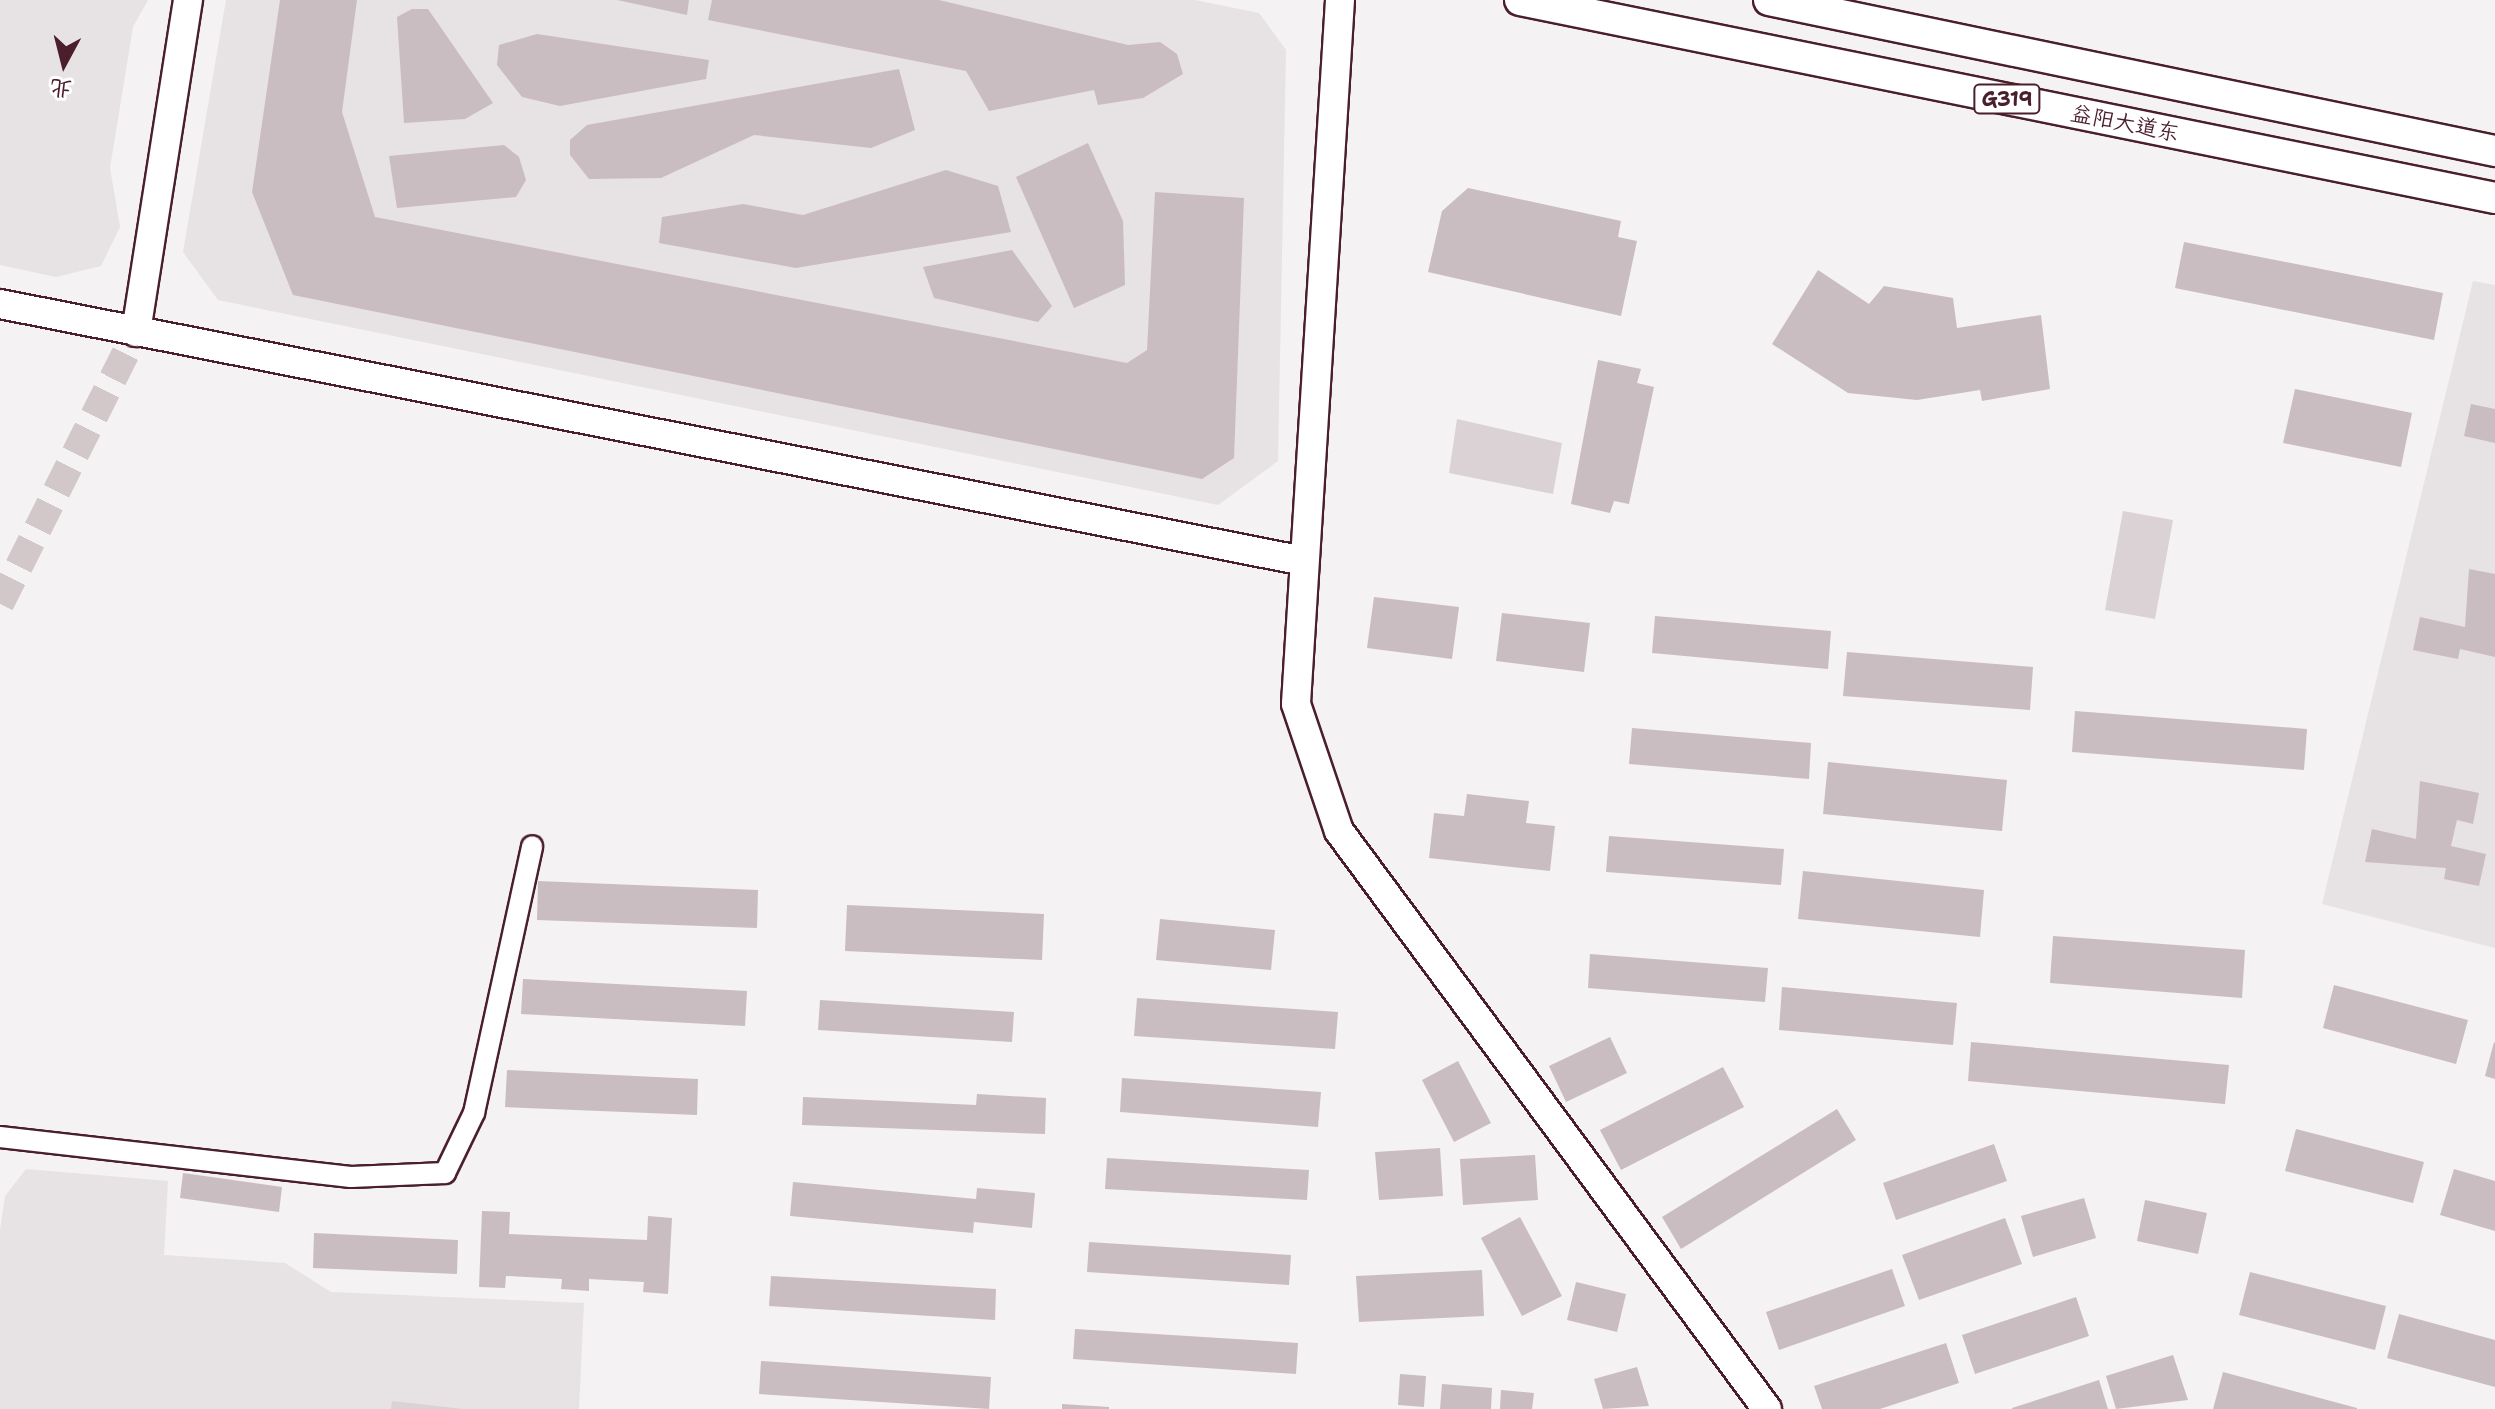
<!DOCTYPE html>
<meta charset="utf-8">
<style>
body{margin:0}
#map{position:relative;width:2495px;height:1409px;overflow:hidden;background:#f4f2f2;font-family:"Shantell Sans","LXGW WenKai TC",sans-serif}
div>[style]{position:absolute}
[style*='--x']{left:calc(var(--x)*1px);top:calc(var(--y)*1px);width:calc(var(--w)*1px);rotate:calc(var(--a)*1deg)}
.built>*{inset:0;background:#e7e2e3}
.green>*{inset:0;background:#dbd2d5}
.building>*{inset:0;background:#cabdc1}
.secondary-tunnel>*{height:28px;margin-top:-14px;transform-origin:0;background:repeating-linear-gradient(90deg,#d2c8ca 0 28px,transparent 0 42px)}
.roads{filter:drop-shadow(2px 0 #4a1f2b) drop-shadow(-2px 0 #4a1f2b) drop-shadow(0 2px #4a1f2b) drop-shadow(0 -2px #4a1f2b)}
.street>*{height:20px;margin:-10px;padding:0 10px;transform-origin:10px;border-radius:10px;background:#fff}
.secondary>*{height:28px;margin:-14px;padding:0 14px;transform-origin:14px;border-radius:14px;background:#fff}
.primary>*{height:30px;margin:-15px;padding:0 15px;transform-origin:15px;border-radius:15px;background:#fff}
span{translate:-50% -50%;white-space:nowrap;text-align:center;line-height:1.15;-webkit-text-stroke:7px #fff;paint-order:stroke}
.shield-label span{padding:2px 6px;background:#fff;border:2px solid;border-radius:6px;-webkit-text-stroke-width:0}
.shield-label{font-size:20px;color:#4a1f2b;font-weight:700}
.street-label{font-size:22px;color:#4a1f2b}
.north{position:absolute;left:24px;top:24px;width:80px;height:80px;-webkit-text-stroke:6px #fff;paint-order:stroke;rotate:187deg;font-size:22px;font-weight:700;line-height:32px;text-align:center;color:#4a1f2b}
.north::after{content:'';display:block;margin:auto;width:28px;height:36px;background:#4a1f2b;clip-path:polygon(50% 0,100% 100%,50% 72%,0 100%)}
</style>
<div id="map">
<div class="built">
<div style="clip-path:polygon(0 0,148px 0,133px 27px,110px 168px,120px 227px,101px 266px,56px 277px,0 265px)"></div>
<div style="clip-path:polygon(226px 0,1195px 0,1259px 13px,1286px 50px,1278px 461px,1218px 505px,218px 300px,183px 252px)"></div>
<div style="clip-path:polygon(2473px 281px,2495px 285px,2495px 948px,2322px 904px)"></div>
<div style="clip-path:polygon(26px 1169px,168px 1181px,164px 1255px,285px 1263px,331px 1292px,584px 1303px,579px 1409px,0 1409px,0 1230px,5px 1196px)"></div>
</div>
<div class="green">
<div style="clip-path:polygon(1457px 419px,1562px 443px,1553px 494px,1449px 473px)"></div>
<div style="clip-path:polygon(2123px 511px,2173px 520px,2155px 619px,2105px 610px)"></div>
<div style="clip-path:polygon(392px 1401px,464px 1409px,391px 1409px)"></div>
</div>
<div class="building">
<div style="clip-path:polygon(280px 0,357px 0,342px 112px,375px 217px,1127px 363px,1147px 350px,1155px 192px,1244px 198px,1234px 458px,1202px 479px,293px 295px,252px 192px)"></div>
<div style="clip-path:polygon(617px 0,689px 0,687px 15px)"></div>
<div style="clip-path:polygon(712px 0,939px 0,1128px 45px,1160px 42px,1177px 54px,1183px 74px,1143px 98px,1098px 105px,1094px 90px,989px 111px,966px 71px,708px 20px)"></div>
<div style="clip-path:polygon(412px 9px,428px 9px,493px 103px,465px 119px,404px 123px,397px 17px)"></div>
<div style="clip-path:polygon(537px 34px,709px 60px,706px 79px,560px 106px,522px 97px,497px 65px,499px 45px)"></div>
<div style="clip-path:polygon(899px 69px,915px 130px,871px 148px,754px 135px,661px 178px,589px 179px,570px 155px,570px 140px,587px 125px)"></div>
<div style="clip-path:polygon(1088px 143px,1123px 221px,1125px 285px,1074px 308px,1016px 177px)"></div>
<div style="clip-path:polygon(504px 145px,519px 157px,526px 180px,516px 197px,397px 208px,389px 156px)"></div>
<div style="clip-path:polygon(946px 170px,998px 186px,1011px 232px,796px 268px,659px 243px,662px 217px,743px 204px,803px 215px)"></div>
<div style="clip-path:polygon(1468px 188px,1621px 221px,1618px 237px,1637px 241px,1621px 316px,1428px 272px,1442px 211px)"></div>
<div style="clip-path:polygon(2184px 242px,2443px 293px,2434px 340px,2175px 288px)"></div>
<div style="clip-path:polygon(1012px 250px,1052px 306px,1038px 322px,934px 298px,923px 267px)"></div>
<div style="clip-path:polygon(1818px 270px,1869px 304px,1884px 286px,1953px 298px,1957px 328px,2041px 315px,2050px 389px,1982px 401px,1980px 390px,1917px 400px,1848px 393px,1772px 344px)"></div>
<div style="clip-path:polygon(1598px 360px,1641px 369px,1637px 383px,1654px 387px,1629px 504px,1614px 501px,1610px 513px,1571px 504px)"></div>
<div style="clip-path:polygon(2295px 389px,2412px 413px,2401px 467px,2283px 443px)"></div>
<div style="clip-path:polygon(2471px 404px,2495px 409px,2495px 443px,2464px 436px)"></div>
<div style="clip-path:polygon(2469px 569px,2495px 574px,2495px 657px,2460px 649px,2458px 659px,2413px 650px,2420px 617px,2465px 627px)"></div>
<div style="clip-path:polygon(1374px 597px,1459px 607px,1452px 659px,1367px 648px)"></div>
<div style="clip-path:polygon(1502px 613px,1590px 623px,1584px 672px,1496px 661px)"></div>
<div style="clip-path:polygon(1655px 616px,1831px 631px,1828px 669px,1652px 653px)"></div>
<div style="clip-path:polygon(1847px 652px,2033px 667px,2030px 710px,1843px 696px)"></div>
<div style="clip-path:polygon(2075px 711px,2307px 729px,2304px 770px,2072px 752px)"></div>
<div style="clip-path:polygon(1632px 728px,1811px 743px,1809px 779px,1629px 764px)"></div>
<div style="clip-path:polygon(1828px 762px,2007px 780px,2002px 831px,1823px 814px)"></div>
<div style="clip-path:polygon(2420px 781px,2479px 793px,2473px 824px,2457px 820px,2451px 846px,2486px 854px,2479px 886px,2444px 879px,2446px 868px,2365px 862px,2372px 829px,2416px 839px)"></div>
<div style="clip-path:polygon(1467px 794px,1529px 801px,1526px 823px,1555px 826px,1550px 871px,1429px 858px,1434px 813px,1464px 816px)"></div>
<div style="clip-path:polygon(1609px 836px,1784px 849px,1781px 885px,1606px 872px)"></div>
<div style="clip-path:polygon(1803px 871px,1984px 890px,1980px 937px,1798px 919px)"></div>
<div style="clip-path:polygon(538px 881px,758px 890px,757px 928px,537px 920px)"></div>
<div style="clip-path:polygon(847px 905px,1044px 914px,1042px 960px,845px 951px)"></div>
<div style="clip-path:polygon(1160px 919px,1275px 930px,1271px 970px,1156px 960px)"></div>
<div style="clip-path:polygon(2053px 936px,2245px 950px,2242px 998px,2050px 983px)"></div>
<div style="clip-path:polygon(1590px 954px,1768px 968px,1765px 1002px,1588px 988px)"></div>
<div style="clip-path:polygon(523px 979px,747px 991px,745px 1026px,521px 1014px)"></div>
<div style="clip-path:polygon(2334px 985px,2468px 1020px,2456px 1064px,2323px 1028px)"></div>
<div style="clip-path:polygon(1782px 987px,1957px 1003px,1953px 1045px,1779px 1030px)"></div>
<div style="clip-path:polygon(1137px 998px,1338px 1012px,1335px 1049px,1134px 1036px)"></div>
<div style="clip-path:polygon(820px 1000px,1014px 1012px,1012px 1042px,818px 1030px)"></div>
<div style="clip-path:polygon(1610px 1037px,1627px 1073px,1566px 1102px,1549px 1066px)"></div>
<div style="clip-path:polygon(1971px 1042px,2229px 1065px,2225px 1104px,1968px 1081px)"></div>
<div style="clip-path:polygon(2494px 1042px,2495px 1043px,2495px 1079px,2485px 1076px)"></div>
<div style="clip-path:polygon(1458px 1061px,1491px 1123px,1454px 1142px,1422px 1080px)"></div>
<div style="clip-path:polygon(1723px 1067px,1744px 1107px,1621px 1170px,1600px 1130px)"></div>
<div style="clip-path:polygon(507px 1070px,698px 1079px,697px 1115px,505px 1107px)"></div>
<div style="clip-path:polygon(1122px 1078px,1321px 1092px,1318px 1127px,1120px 1112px)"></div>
<div style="clip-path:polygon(977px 1094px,1046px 1098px,1045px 1134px,802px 1125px,803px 1097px,976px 1105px)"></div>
<div style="clip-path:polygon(1837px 1109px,1856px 1140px,1681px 1249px,1662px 1217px)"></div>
<div style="clip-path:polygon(2296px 1129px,2424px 1162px,2413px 1203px,2285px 1171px)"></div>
<div style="clip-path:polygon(1994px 1144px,2007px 1181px,1896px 1220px,1883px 1183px)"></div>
<div style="clip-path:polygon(1440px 1148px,1443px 1196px,1379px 1200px,1375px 1152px)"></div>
<div style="clip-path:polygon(1535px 1155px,1538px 1200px,1463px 1205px,1460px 1159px)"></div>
<div style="clip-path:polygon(1107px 1158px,1309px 1170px,1307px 1200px,1105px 1189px)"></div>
<div style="clip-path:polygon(2454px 1169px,2495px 1181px,2495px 1231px,2440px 1215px)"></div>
<div style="clip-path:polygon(183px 1173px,282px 1187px,279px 1212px,180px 1198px)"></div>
<div style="clip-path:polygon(793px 1182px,976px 1199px,977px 1188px,1035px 1193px,1032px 1228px,974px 1222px,973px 1233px,790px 1216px)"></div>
<div style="clip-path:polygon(2084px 1198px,2096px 1238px,2033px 1257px,2021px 1216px)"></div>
<div style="clip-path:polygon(2145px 1200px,2207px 1213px,2198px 1254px,2137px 1241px)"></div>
<div style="clip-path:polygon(482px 1211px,510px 1212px,509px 1234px,647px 1240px,648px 1216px,672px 1218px,668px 1294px,643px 1292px,644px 1282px,589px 1279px,589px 1291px,561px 1289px,562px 1279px,506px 1276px,505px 1288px,479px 1287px)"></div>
<div style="clip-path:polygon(1520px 1217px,1562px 1296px,1522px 1316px,1481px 1238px)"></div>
<div style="clip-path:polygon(2005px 1218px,2022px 1264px,1919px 1300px,1902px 1255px)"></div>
<div style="clip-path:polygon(314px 1233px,458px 1240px,457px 1274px,313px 1268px)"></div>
<div style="clip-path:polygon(1089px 1242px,1291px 1255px,1289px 1285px,1087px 1272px)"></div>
<div style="clip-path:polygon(1892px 1269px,1905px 1306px,1779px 1350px,1766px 1312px)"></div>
<div style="clip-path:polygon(1482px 1270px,1484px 1316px,1359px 1322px,1356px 1276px)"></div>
<div style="clip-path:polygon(2250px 1272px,2386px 1306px,2375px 1350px,2239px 1315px)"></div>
<div style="clip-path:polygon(771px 1276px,996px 1289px,995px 1320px,769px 1306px)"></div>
<div style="clip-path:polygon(1576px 1282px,1626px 1294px,1617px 1332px,1567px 1320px)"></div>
<div style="clip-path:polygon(2076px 1297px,2089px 1336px,1975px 1374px,1962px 1335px)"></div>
<div style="clip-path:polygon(2399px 1314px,2495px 1340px,2495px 1387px,2387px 1358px)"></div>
<div style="clip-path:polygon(1075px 1329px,1298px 1343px,1296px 1374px,1073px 1359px)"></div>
<div style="clip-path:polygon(1946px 1343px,1959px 1383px,1880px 1409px,1822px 1409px,1814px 1386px)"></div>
<div style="clip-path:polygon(2173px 1355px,2188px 1400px,2116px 1409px,2106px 1376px)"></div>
<div style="clip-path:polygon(761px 1361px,991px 1377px,989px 1409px,759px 1394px)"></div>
<div style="clip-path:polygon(1637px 1367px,1649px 1406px,1603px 1409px,1594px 1379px)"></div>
<div style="clip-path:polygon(2223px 1372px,2357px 1408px,2357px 1409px,2213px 1409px)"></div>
<div style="clip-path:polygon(1400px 1374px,1426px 1376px,1424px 1407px,1398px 1405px)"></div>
<div style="clip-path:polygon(2099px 1380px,2108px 1409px,2012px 1409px,2012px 1408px)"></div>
<div style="clip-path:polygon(1442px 1384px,1492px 1388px,1491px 1409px,1440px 1409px)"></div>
<div style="clip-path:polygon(1501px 1390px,1534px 1393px,1532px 1409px,1500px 1409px)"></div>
<div style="clip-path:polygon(1062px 1404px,1109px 1407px,1109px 1409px,1062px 1409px)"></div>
</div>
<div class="secondary-tunnel">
<div style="--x:0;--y:604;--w:304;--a:-63.4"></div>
</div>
<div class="roads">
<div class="street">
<div style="--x:0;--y:1137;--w:353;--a:6.5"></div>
<div style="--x:351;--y:1177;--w:94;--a:-2.4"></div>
<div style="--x:445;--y:1173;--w:67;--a:-64.2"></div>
<div style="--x:474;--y:1113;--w:273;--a:-77.7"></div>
</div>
<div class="secondary">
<div style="--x:1340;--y:0;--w:705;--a:93.58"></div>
<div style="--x:1296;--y:704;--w:134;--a:71.3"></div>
<div style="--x:1339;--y:831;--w:719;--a:53.48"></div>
<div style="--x:0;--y:304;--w:1329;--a:11.15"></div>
<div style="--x:136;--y:332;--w:336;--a:-81.1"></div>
</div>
<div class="primary">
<div style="--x:1520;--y:0;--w:995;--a:11.48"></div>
<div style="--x:1769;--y:0;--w:742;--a:11.75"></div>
</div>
</div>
<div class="shield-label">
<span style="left:2007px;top:99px">G319</span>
</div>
<div class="street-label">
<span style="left:2125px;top:123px;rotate:11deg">益阳大道东</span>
</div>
<div class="north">北</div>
</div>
